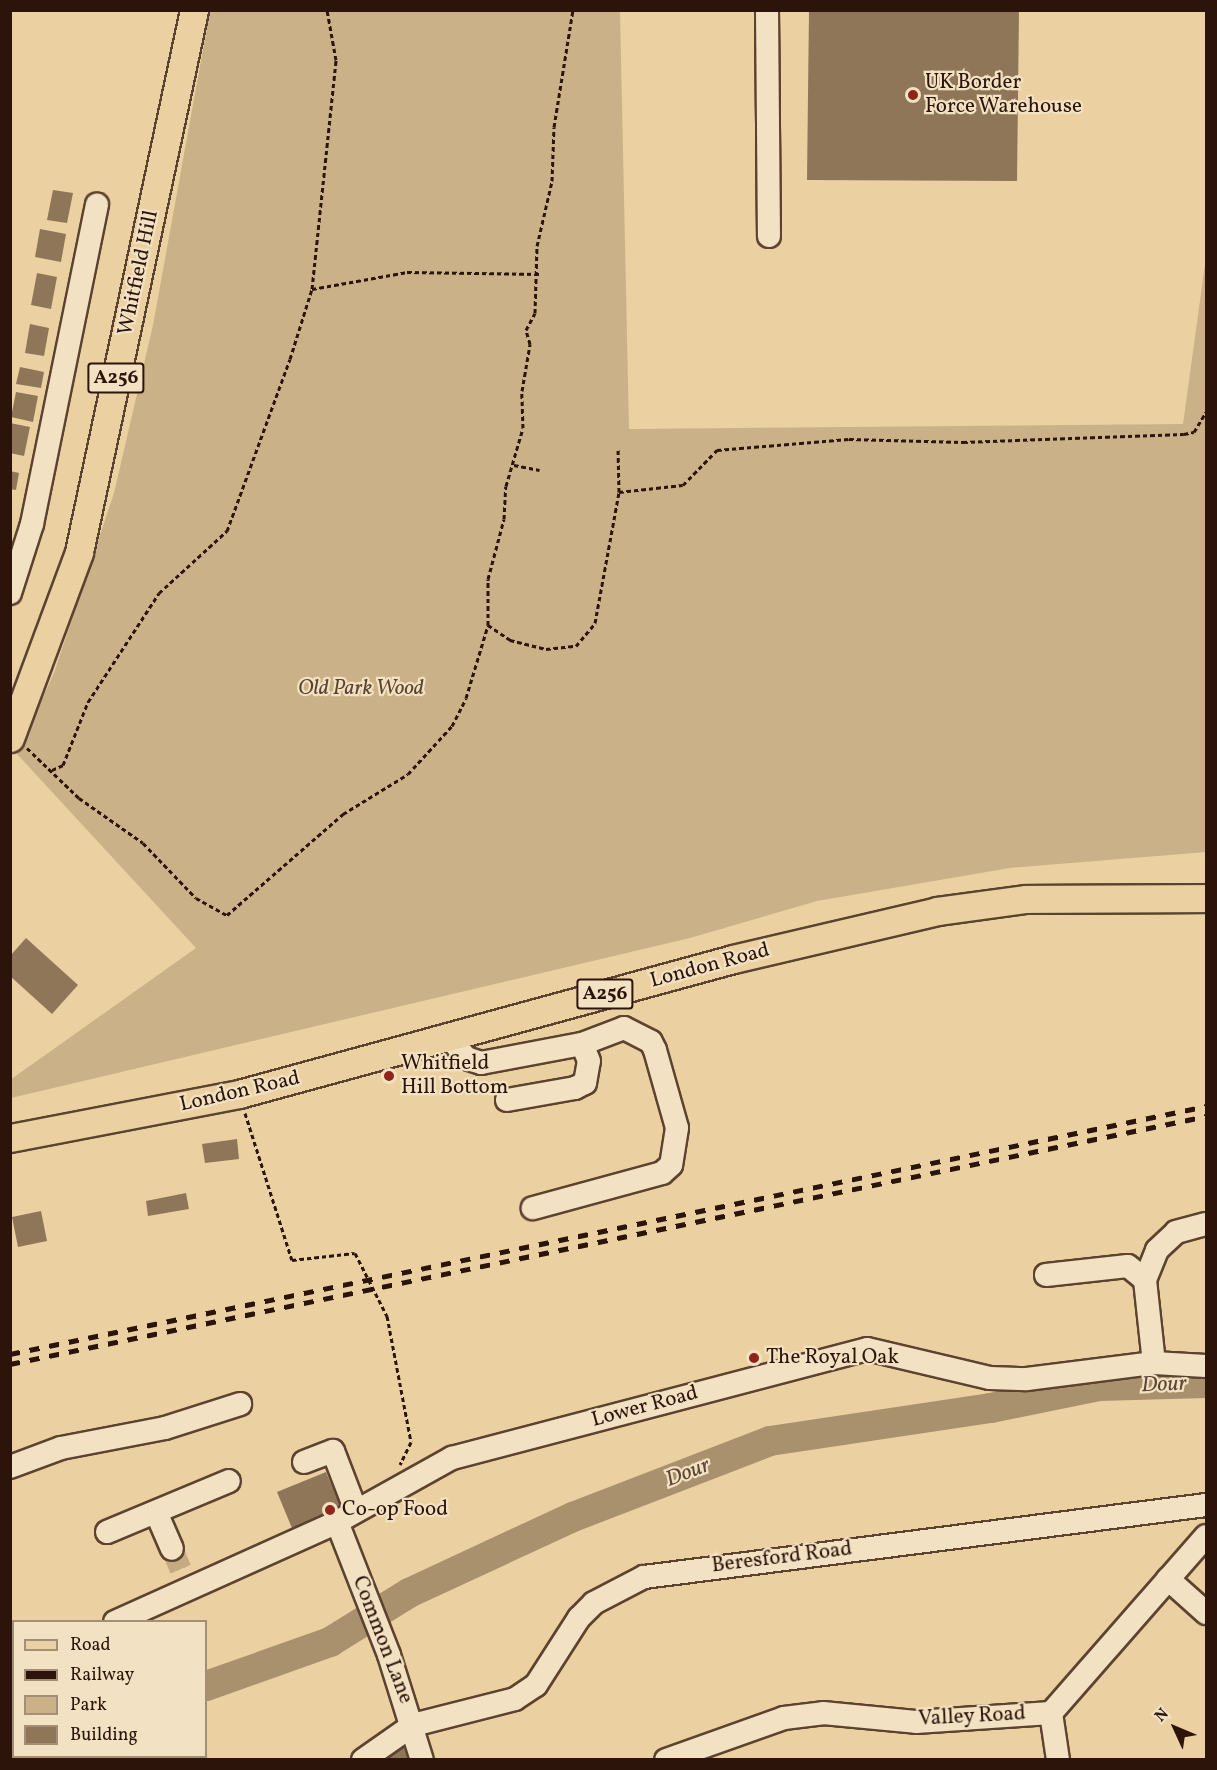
<!DOCTYPE html>
<style>
body{margin:0}
#map{position:relative;width:1217px;height:1770px;overflow:hidden;background:#ebd1a1;font-family:Vollkorn,serif}
div>[style]{position:absolute}
[style*='--x']{left:calc(var(--x)*1px);top:calc(var(--y)*1px);width:calc(var(--w)*1px);rotate:calc(var(--a)*1deg)}
.green>*{inset:0;background:#cbb187}
.river>*{height:30px;margin:-15px;padding:0 15px;transform-origin:15px;border-radius:15px;background:#aa916e}
.building>*{inset:0;background:#8f7659}
.minor-tunnel>*{height:22px;margin-top:-11px;transform-origin:0;background:repeating-linear-gradient(90deg,#c5ab83 0 22px,transparent 0 33px)}
.path>*{height:3px;margin-top:-1.5px;transform-origin:0;background:repeating-linear-gradient(90deg,#2c140a 0 4.5px,transparent 0 7.5px)}
.roads{filter:drop-shadow(2px 0 #5c4330) drop-shadow(-2px 0 #5c4330) drop-shadow(0 2px #5c4330) drop-shadow(0 -2px #5c4330)}
.minor>*{height:22px;margin:-11px;padding:0 11px;transform-origin:11px;border-radius:11px;background:#f2e1c2}
.major>*{height:27px;margin:-13.5px;padding:0 13.5px;transform-origin:13.5px;border-radius:13.5px;background:#ebd1a1}
.rail>*{height:4.5px;margin-top:-2.25px;transform-origin:0;background:repeating-linear-gradient(90deg,#2c140a 0 10px,transparent 0 20px)}
.path-bridge>*{height:3px;margin-top:-1.5px;transform-origin:0;background:repeating-linear-gradient(90deg,#2c140a 0 4.5px,transparent 0 7.5px)}
.dots>*{width:16px;height:16px;translate:-50% -50%;box-sizing:border-box;border:3px solid #f2e1c2;border-radius:50%}
span{translate:-50% -50%;white-space:nowrap;text-align:center;line-height:1.15;-webkit-text-stroke:4.5px #f2e1c2;paint-order:stroke}
.shield-label span{padding:2px 4px;background:#f2e1c2;border:2px solid;border-radius:4px;-webkit-text-stroke-width:0}
.shield-label{font-size:20px;color:#2c140a;font-weight:700}
.poi-label{font-size:21px;color:#2c140a}
.left{translate:0 -50%;text-align:left}
.street-label{font-size:21px;color:#2c140a}
.park-label{font-size:21px;color:#5c4330;font-style:italic}
.water-label{font-size:22px;color:#5e4632;font-style:italic}
.frame{position:absolute;inset:0;border:12px solid #2c140a;pointer-events:none}
.legend{position:absolute;left:12px;top:1620px;width:195px;height:138px;box-sizing:border-box;background:#f2e1c2;border:2px solid #a38f78;margin:0;padding:8px 10px;list-style:none;font-size:18px;color:#2c140a}
.legend li{display:flex;align-items:center;gap:12px;height:30px}
.legend b{width:30px;border:2px solid #a38f78}
.north{position:absolute;left:1145px;top:1698px;width:60px;height:60px;-webkit-text-stroke:4px #f2e1c2;paint-order:stroke;rotate:314deg;font-size:16px;font-weight:700;line-height:24px;text-align:center;color:#2c140a}
.north::after{content:'';display:block;margin:auto;width:21px;height:27px;background:#2c140a;clip-path:polygon(50% 0,100% 100%,50% 72%,0 100%)}
</style>
<div id="map">
<div class="green">
<div style="clip-path:polygon(210px 11px,620px 11px,629px 429px,1183px 424px,1206px 257px,1206px 852px,1010px 868px,817px 901px,690px 938px,11px 1098px,10px 1080px,196px 948px,17px 754px,54px 673px,114px 493px,153px 325px)"></div>
</div>
<div class="river">
<div style="--x:206;--y:1686;--w:132;--a:-19.5"></div>
<div style="--x:330;--y:1642;--w:93;--a:-31.8"></div>
<div style="--x:409;--y:1593;--w:181;--a:-24.9"></div>
<div style="--x:573;--y:1517;--w:211;--a:-21.1"></div>
<div style="--x:770;--y:1441;--w:223;--a:-8.5"></div>
<div style="--x:991;--y:1408;--w:110;--a:-11.5"></div>
<div style="--x:1099;--y:1386;--w:107;--a:-1.6"></div>
<div style="--x:45;--y:1760;--w:7;--a:-34"></div>
</div>
<div class="building">
<div style="clip-path:polygon(809px 10px,1019px 10px,1017px 181px,807px 180px)"></div>
<div style="clip-path:polygon(53px 190px,73px 193px,67px 223px,47px 220px)"></div>
<div style="clip-path:polygon(40px 229px,66px 234px,61px 262px,35px 257px)"></div>
<div style="clip-path:polygon(37px 273px,57px 277px,51px 309px,31px 305px)"></div>
<div style="clip-path:polygon(30px 324px,49px 328px,44px 356px,25px 353px)"></div>
<div style="clip-path:polygon(20px 367px,44px 372px,41px 388px,16px 384px)"></div>
<div style="clip-path:polygon(16px 392px,38px 396px,33px 422px,11px 417px)"></div>
<div style="clip-path:polygon(10px 423px,30px 427px,24px 456px,10px 453px)"></div>
<div style="clip-path:polygon(10px 471px,19px 473px,16px 490px,10px 489px)"></div>
<div style="clip-path:polygon(26px 938px,78px 985px,52px 1014px,10px 976px,10px 956px)"></div>
<div style="clip-path:polygon(237px 1139px,239px 1159px,205px 1163px,202px 1144px)"></div>
<div style="clip-path:polygon(186px 1193px,189px 1209px,148px 1216px,146px 1201px)"></div>
<div style="clip-path:polygon(41px 1211px,47px 1241px,18px 1247px,12px 1217px)"></div>
<div style="clip-path:polygon(326px 1472px,343px 1512px,294px 1533px,277px 1492px)"></div>
<div style="clip-path:polygon(14px 1687px,14px 1709px,10px 1711px,10px 1688px)"></div>
<div style="clip-path:polygon(401px 1742px,410px 1760px,387px 1760px,383px 1751px)"></div>
</div>
<div class="minor-tunnel">
<div style="--x:172;--y:1549;--w:25;--a:67"></div>
</div>
<div class="path">
<div style="--x:312;--y:289;--w:97;--a:-10.1"></div>
<div style="--x:407;--y:272;--w:132;--a:0.9"></div>
<div style="--x:514;--y:465;--w:26;--a:11"></div>
<div style="--x:619;--y:492;--w:64;--a:-6.2"></div>
<div style="--x:683;--y:485;--w:49;--a:-45.8"></div>
<div style="--x:717;--y:450;--w:132;--a:-4.8"></div>
<div style="--x:849;--y:439;--w:114;--a:1.5"></div>
<div style="--x:963;--y:442;--w:221;--a:-2.1"></div>
<div style="--x:1184;--y:434;--w:10;--a:-11"></div>
<div style="--x:1194;--y:432;--w:23;--a:-59"></div>
<div style="--x:488;--y:625;--w:27;--a:34"></div>
<div style="--x:510;--y:640;--w:37;--a:14"></div>
<div style="--x:546;--y:649;--w:30;--a:-6"></div>
<div style="--x:576;--y:646;--w:30;--a:-50"></div>
<div style="--x:595;--y:623;--w:133;--a:-79.6"></div>
<div style="--x:619;--y:492;--w:44;--a:-91.3"></div>
<div style="--x:27;--y:748;--w:72;--a:43.9"></div>
<div style="--x:79;--y:798;--w:78;--a:35.1"></div>
<div style="--x:143;--y:843;--w:76;--a:46.1"></div>
<div style="--x:196;--y:898;--w:35;--a:29"></div>
<div style="--x:227;--y:915;--w:154;--a:-41"></div>
<div style="--x:343;--y:814;--w:76;--a:-31.6"></div>
<div style="--x:408;--y:774;--w:65;--a:-47.5"></div>
<div style="--x:452;--y:726;--w:31;--a:-63"></div>
<div style="--x:466;--y:698;--w:76;--a:-73.2"></div>
<div style="--x:488;--y:625;--w:46;--a:-90"></div>
<div style="--x:488;--y:579;--w:62;--a:-75.1"></div>
<div style="--x:504;--y:519;--w:33;--a:-87"></div>
<div style="--x:506;--y:486;--w:60;--a:-73.7"></div>
<div style="--x:523;--y:428;--w:37;--a:-92"></div>
<div style="--x:522;--y:391;--w:48;--a:-80.3"></div>
<div style="--x:530;--y:344;--w:15;--a:-106"></div>
<div style="--x:526;--y:330;--w:19;--a:-62"></div>
<div style="--x:535;--y:313;--w:67;--a:-88.3"></div>
<div style="--x:537;--y:246;--w:67;--a:-77"></div>
<div style="--x:552;--y:181;--w:54;--a:-87.9"></div>
<div style="--x:554;--y:127;--w:119;--a:-80.8"></div>
<div style="--x:52;--y:770;--w:12;--a:-24"></div>
<div style="--x:63;--y:765;--w:68;--a:-68.4"></div>
<div style="--x:88;--y:702;--w:130;--a:-56.9"></div>
<div style="--x:159;--y:593;--w:92;--a:-42.4"></div>
<div style="--x:227;--y:531;--w:183;--a:-69.9"></div>
<div style="--x:290;--y:359;--w:73;--a:-72.6"></div>
<div style="--x:312;--y:289;--w:230;--a:-84"></div>
<div style="--x:336;--y:60;--w:51;--a:-100.2"></div>
<div style="--x:245;--y:1113;--w:154;--a:72.3"></div>
<div style="--x:292;--y:1260;--w:63;--a:-6.3"></div>
<div style="--x:387;--y:1316;--w:128;--a:79.2"></div>
<div style="--x:411;--y:1442;--w:25;--a:116"></div>
</div>
<div class="roads">
<div class="minor">
<div style="--x:767;--y:10;--w:226;--a:89.5"></div>
<div style="--x:10;--y:593;--w:72;--a:-72.3"></div>
<div style="--x:32;--y:524;--w:326;--a:-78.5"></div>
<div style="--x:450;--y:1037;--w:26;--a:53"></div>
<div style="--x:466;--y:1058;--w:16;--a:18"></div>
<div style="--x:481;--y:1063;--w:103;--a:-10.7"></div>
<div style="--x:582;--y:1044;--w:45;--a:-20.9"></div>
<div style="--x:624;--y:1028;--w:30;--a:27"></div>
<div style="--x:651;--y:1042;--w:9;--a:63"></div>
<div style="--x:655;--y:1050;--w:81;--a:74.2"></div>
<div style="--x:677;--y:1128;--w:37;--a:99"></div>
<div style="--x:671;--y:1165;--w:12;--a:138"></div>
<div style="--x:662;--y:1173;--w:134;--a:164.8"></div>
<div style="--x:507;--y:1100;--w:69;--a:-10"></div>
<div style="--x:575;--y:1088;--w:11;--a:-27"></div>
<div style="--x:585;--y:1083;--w:22;--a:-80"></div>
<div style="--x:589;--y:1061;--w:18;--a:-112"></div>
<div style="--x:1046;--y:1275;--w:82;--a:-6.3"></div>
<div style="--x:1128;--y:1266;--w:22;--a:39"></div>
<div style="--x:1154;--y:1363;--w:83;--a:-96.2"></div>
<div style="--x:1145;--y:1280;--w:32;--a:-68"></div>
<div style="--x:1157;--y:1250;--w:26;--a:-43"></div>
<div style="--x:1176;--y:1232;--w:31;--a:-15"></div>
<div style="--x:304;--y:1462;--w:31;--a:-21"></div>
<div style="--x:333;--y:1451;--w:64;--a:69"></div>
<div style="--x:10;--y:1467;--w:54;--a:-20.4"></div>
<div style="--x:61;--y:1448;--w:106;--a:-10.9"></div>
<div style="--x:165;--y:1428;--w:79;--a:-17.7"></div>
<div style="--x:156;--y:1512;--w:40;--a:66.6"></div>
<div style="--x:337;--y:1522;--w:143;--a:68.6"></div>
<div style="--x:389;--y:1655;--w:110;--a:72.6"></div>
<div style="--x:107;--y:1532;--w:132;--a:-22.7"></div>
<div style="--x:1168;--y:1579;--w:51;--a:41.8"></div>
<div style="--x:115;--y:1622;--w:243;--a:-24.2"></div>
<div style="--x:337;--y:1522;--w:132;--a:-29.1"></div>
<div style="--x:452;--y:1458;--w:429;--a:-14.7"></div>
<div style="--x:867;--y:1349;--w:126;--a:13.3"></div>
<div style="--x:990;--y:1378;--w:37;--a:2"></div>
<div style="--x:1027;--y:1379;--w:128;--a:-7.2"></div>
<div style="--x:1154;--y:1363;--w:52;--a:3.3"></div>
<div style="--x:10;--y:1666;--w:4;--a:-14"></div>
<div style="--x:1051;--y:1713;--w:48;--a:81.5"></div>
<div style="--x:10;--y:1742;--w:8;--a:60"></div>
<div style="--x:363;--y:1760;--w:61;--a:-35"></div>
<div style="--x:413;--y:1725;--w:105;--a:-14.3"></div>
<div style="--x:515;--y:1699;--w:25;--a:-34"></div>
<div style="--x:536;--y:1685;--w:80;--a:-57.3"></div>
<div style="--x:579;--y:1618;--w:21;--a:-45"></div>
<div style="--x:594;--y:1603;--w:56;--a:-27.5"></div>
<div style="--x:644;--y:1577;--w:567;--a:-7.3"></div>
<div style="--x:666;--y:1760;--w:125;--a:-19.6"></div>
<div style="--x:784;--y:1718;--w:39;--a:-7"></div>
<div style="--x:823;--y:1713;--w:93;--a:5.5"></div>
<div style="--x:916;--y:1722;--w:135;--a:-3.8"></div>
<div style="--x:1051;--y:1713;--w:235;--a:-48.8"></div>
</div>
<div class="major">
<div style="--x:10;--y:738;--w:198;--a:-69.6"></div>
<div style="--x:79;--y:552;--w:554;--a:-78.02"></div>
<div style="--x:10;--y:1138;--w:233;--a:-10.9"></div>
<div style="--x:239;--y:1094;--w:512;--a:-15.28"></div>
<div style="--x:733;--y:959;--w:210;--a:-13.2"></div>
<div style="--x:937;--y:911;--w:90;--a:-7.7"></div>
<div style="--x:1026;--y:899;--w:180;--a:-0.3"></div>
</div>
</div>
<div class="rail">
<div style="--x:10;--y:1354;--w:1221;--a:-11.71"></div>
<div style="--x:10;--y:1364;--w:1221;--a:-11.71"></div>
</div>
<div class="path-bridge">
<div style="--x:355;--y:1253;--w:71;--a:63.1"></div>
</div>
<div class="dots">
<div style="left:913px;top:95px;background:#8f2418"></div>
<div style="left:389px;top:1076px;background:#8f2418"></div>
<div style="left:754px;top:1358px;background:#8f2418"></div>
<div style="left:330px;top:1510px;background:#8f2418"></div>
</div>
<div class="shield-label">
<span style="left:116px;top:378px">A256</span>
<span style="left:605px;top:994px">A256</span>
</div>
<div class="poi-label">
<span class="left" style="left:925px;top:95px">UK Border<br>Force Warehouse</span>
<span class="left" style="left:401px;top:1076px">Whitfield<br>Hill Bottom</span>
<span class="left" style="left:766px;top:1358px">The Royal Oak</span>
<span class="left" style="left:342px;top:1510px">Co-op Food</span>
</div>
<div class="street-label">
<span style="left:139px;top:273px;rotate:-78deg">Whitfield Hill</span>
<span style="left:710px;top:966px;rotate:-15deg">London Road</span>
<span style="left:240px;top:1092px;rotate:-13deg">London Road</span>
<span style="left:645px;top:1407px;rotate:-15deg">Lower Road</span>
<span style="left:782px;top:1558px;rotate:-7deg">Beresford Road</span>
<span style="left:382px;top:1640px;rotate:69deg">Common Lane</span>
<span style="left:972px;top:1717px;rotate:-3deg">Valley Road</span>
</div>
<div class="park-label">
<span style="left:361px;top:689px">Old Park Wood</span>
</div>
<div class="water-label">
<span style="left:1164px;top:1385px;rotate:-2deg">Dour</span>
<span style="left:688px;top:1473px;rotate:-21deg">Dour</span>
</div>
<div class="frame"></div>
<ul class="legend">
<li><b style="height:8px;background:#ebd1a1"></b>Road</li>
<li><b style="height:8px;background:#2c140a"></b>Railway</li>
<li><b style="height:16px;background:#cbb187"></b>Park</li>
<li><b style="height:16px;background:#8f7659"></b>Building</li>
</ul>
<div class="north">N</div>
</div>
